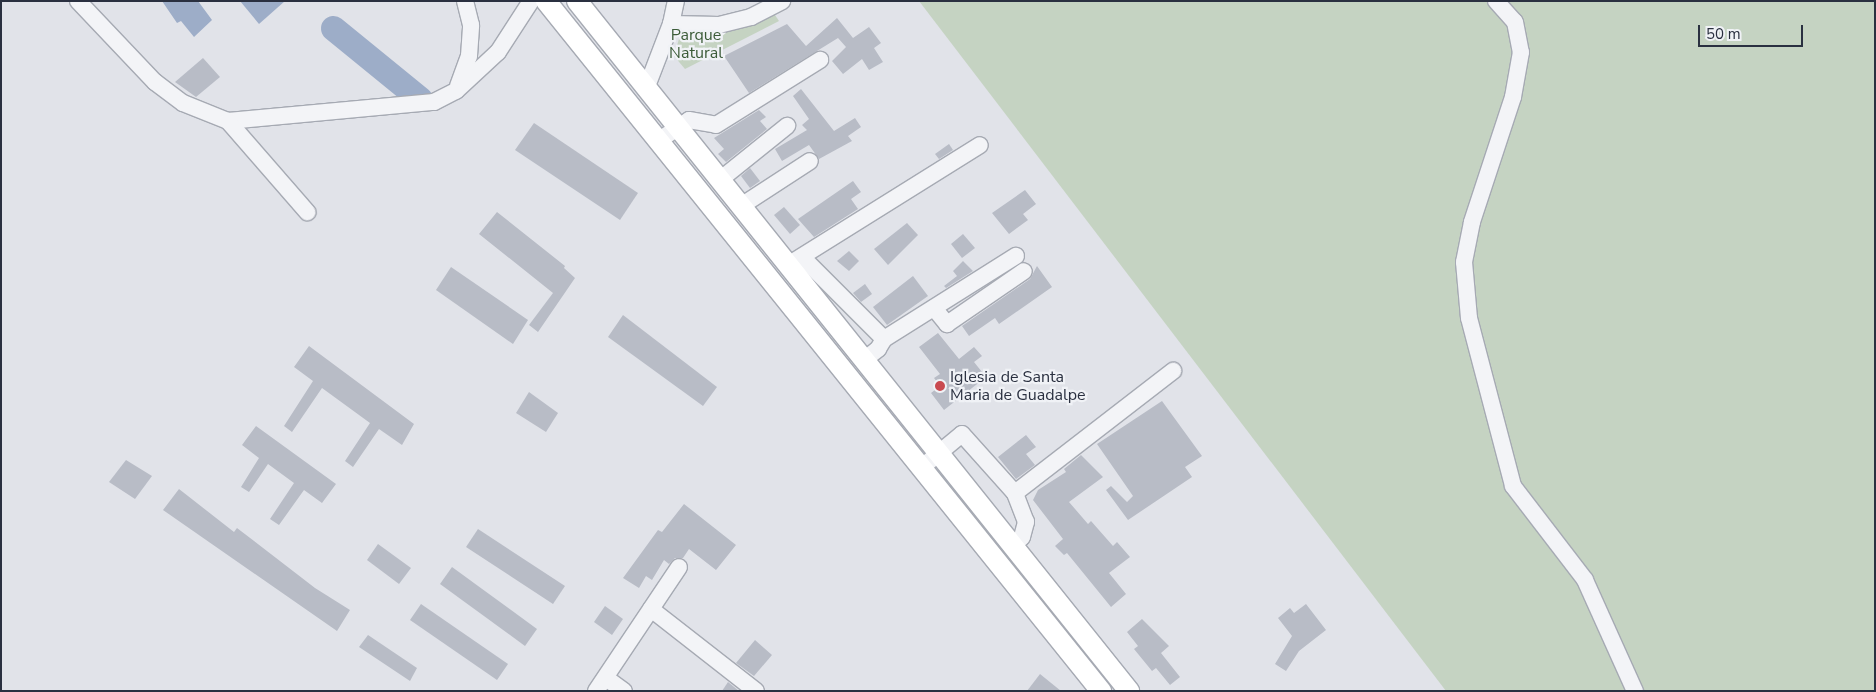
<!DOCTYPE html>
<style>
body{margin:0}
#map{position:relative;width:1876px;height:692px;overflow:hidden;background:#e1e3e9;font-family:"Nunito Sans",sans-serif}
div>[style]{position:absolute}
[style*='--x']{left:calc(var(--x)*1px);top:calc(var(--y)*1px);width:calc(var(--w)*1px);rotate:calc(var(--a)*1deg)}
.green>*{inset:0;background:#c5d3c2}
.water>*{inset:0;background:#9dadc8}
.river>*{height:25px;margin:-12.5px;padding:0 12.5px;transform-origin:12.5px;border-radius:12.5px;background:#9dadc8}
.building>*{inset:0;background:#b8bcc6}
.roads{filter:drop-shadow(1px 0 #a6aab3) drop-shadow(-1px 0 #a6aab3) drop-shadow(0 1px #a6aab3) drop-shadow(0 -1px #a6aab3)}
.minor>*{height:16px;margin:-8px;padding:0 8px;transform-origin:8px;border-radius:8px;background:#f3f4f7}
.major>*{height:20px;margin:-10px;padding:0 10px;transform-origin:10px;border-radius:10px;background:#fff}
.dots>*{width:14px;height:14px;translate:-50% -50%;box-sizing:border-box;border:2px solid #f0f2f6;border-radius:50%}
span{translate:-50% -50%;white-space:nowrap;text-align:center;line-height:1.15;-webkit-text-stroke:4.5px #f0f2f6;paint-order:stroke}
.park-label{font-size:16px;color:#3b5b38}
.poi-label{font-size:16px;color:#2a3040}
.left{translate:0 -50%;text-align:left}
.frame{position:absolute;inset:0;border:2px solid #2a3040;pointer-events:none}
.scale{position:absolute;left:1698px;top:25px;width:105px;height:22px;box-sizing:border-box;border:2px solid #2a3040;border-top:0;padding-left:6px;font-size:15px;line-height:18px;white-space:nowrap;color:#2a3040;-webkit-text-stroke:4px #f0f2f6;paint-order:stroke}
</style>
<div id="map">
<div class="green">
<div style="clip-path:polygon(919px 1px,1875px 1px,1875px 691px,1446px 691px)"></div>
<div style="clip-path:polygon(771px 9px,779px 21px,685px 69px,674px 56px,683px 25px)"></div>
</div>
<div class="water">
<div style="clip-path:polygon(162px 1px,198px 1px,212px 20px,194px 37px,181px 21px,177px 23px)"></div>
<div style="clip-path:polygon(240px 1px,285px 1px,259px 24px)"></div>
</div>
<div class="river">
<div style="--x:333;--y:28;--w:112;--a:39.2"></div>
</div>
<div class="building">
<div style="clip-path:polygon(837px 18px,853px 38px,869px 27px,881px 43px,874px 48px,883px 62px,869px 70px,862px 59px,843px 74px,832px 61px,846px 47px,838px 38px,749px 93px,724px 56px,787px 24px,806px 46px)"></div>
<div style="clip-path:polygon(203px 58px,220px 77px,196px 97px,175px 82px)"></div>
<div style="clip-path:polygon(801px 89px,834px 131px,855px 118px,861px 127px,848px 136px,852px 141px,819px 159px,809px 145px,782px 161px,775px 149px,807px 130px,802px 125px,809px 119px,793px 96px)"></div>
<div style="clip-path:polygon(759px 110px,766px 117px,760px 121px,767px 129px,726px 162px,718px 154px,724px 149px,714px 138px)"></div>
<div style="clip-path:polygon(534px 123px,638px 193px,620px 220px,515px 150px)"></div>
<div style="clip-path:polygon(949px 144px,953px 150px,939px 159px,935px 154px)"></div>
<div style="clip-path:polygon(750px 168px,760px 181px,750px 188px,741px 176px)"></div>
<div style="clip-path:polygon(853px 181px,861px 192px,851px 199px,858px 209px,814px 237px,798px 219px)"></div>
<div style="clip-path:polygon(1025px 190px,1036px 204px,1023px 214px,1028px 220px,1009px 234px,992px 213px)"></div>
<div style="clip-path:polygon(784px 207px,800px 225px,790px 234px,774px 215px)"></div>
<div style="clip-path:polygon(497px 212px,565px 266px,564px 268px,575px 278px,538px 332px,529px 325px,553px 293px,479px 234px)"></div>
<div style="clip-path:polygon(907px 223px,918px 235px,888px 265px,874px 249px)"></div>
<div style="clip-path:polygon(963px 234px,975px 248px,962px 258px,951px 244px)"></div>
<div style="clip-path:polygon(849px 251px,859px 261px,849px 271px,837px 261px)"></div>
<div style="clip-path:polygon(963px 261px,973px 271px,946px 288px,944px 286px,957px 276px,953px 271px)"></div>
<div style="clip-path:polygon(1037px 266px,1052px 287px,999px 324px,995px 318px,969px 336px,962px 326px,1030px 279px)"></div>
<div style="clip-path:polygon(451px 267px,528px 320px,513px 344px,436px 290px)"></div>
<div style="clip-path:polygon(913px 276px,928px 296px,887px 325px,873px 307px)"></div>
<div style="clip-path:polygon(865px 284px,872px 294px,861px 302px,853px 293px)"></div>
<div style="clip-path:polygon(623px 315px,717px 387px,703px 406px,608px 337px)"></div>
<div style="clip-path:polygon(938px 333px,959px 359px,974px 347px,982px 356px,974px 362px,986px 377px,944px 410px,931px 393px,940px 386px,934px 378px,940px 374px,919px 347px)"></div>
<div style="clip-path:polygon(309px 346px,414px 424px,402px 445px,379px 429px,353px 467px,345px 461px,370px 423px,322px 388px,292px 432px,284px 426px,313px 381px,294px 367px)"></div>
<div style="clip-path:polygon(529px 392px,558px 413px,546px 432px,516px 413px)"></div>
<div style="clip-path:polygon(1162px 401px,1202px 456px,1185px 467px,1192px 477px,1128px 520px,1106px 490px,1111px 486px,1127px 502px,1133px 496px,1097px 444px)"></div>
<div style="clip-path:polygon(256px 426px,336px 484px,322px 503px,304px 490px,279px 525px,270px 519px,294px 483px,268px 464px,249px 492px,241px 487px,259px 458px,242px 445px)"></div>
<div style="clip-path:polygon(1026px 435px,1036px 447px,1026px 454px,1035px 465px,1016px 479px,998px 457px)"></div>
<div style="clip-path:polygon(1081px 455px,1103px 477px,1069px 502px,1088px 524px,1091px 521px,1113px 546px,1117px 542px,1130px 557px,1109px 573px,1126px 594px,1111px 607px,1067px 553px,1064px 555px,1055px 546px,1063px 539px,1033px 500px,1038px 490px,1066px 472px,1064px 469px)"></div>
<div style="clip-path:polygon(126px 460px,152px 476px,135px 499px,109px 482px)"></div>
<div style="clip-path:polygon(179px 489px,234px 532px,237px 528px,315px 588px,350px 610px,337px 631px,163px 510px)"></div>
<div style="clip-path:polygon(684px 504px,736px 545px,716px 570px,689px 549px,683px 558px,675px 558px,669px 564px,664px 560px,652px 580px,646px 576px,639px 588px,623px 578px,658px 530px,662px 532px)"></div>
<div style="clip-path:polygon(478px 529px,565px 586px,553px 604px,466px 547px)"></div>
<div style="clip-path:polygon(378px 544px,411px 568px,399px 584px,367px 560px)"></div>
<div style="clip-path:polygon(452px 567px,537px 629px,525px 646px,440px 584px)"></div>
<div style="clip-path:polygon(421px 604px,508px 664px,497px 680px,410px 620px)"></div>
<div style="clip-path:polygon(1306px 604px,1326px 630px,1299px 651px,1286px 671px,1275px 664px,1292px 636px,1278px 618px,1290px 608px,1294px 613px)"></div>
<div style="clip-path:polygon(605px 606px,623px 619px,612px 635px,594px 622px)"></div>
<div style="clip-path:polygon(1142px 619px,1169px 646px,1161px 653px,1180px 677px,1170px 685px,1156px 668px,1152px 671px,1134px 649px,1138px 646px,1127px 632px)"></div>
<div style="clip-path:polygon(368px 635px,417px 668px,410px 681px,359px 647px)"></div>
<div style="clip-path:polygon(755px 640px,772px 655px,754px 676px,736px 663px)"></div>
<div style="clip-path:polygon(1040px 674px,1061px 691px,1027px 691px)"></div>
<div style="clip-path:polygon(728px 682px,739px 691px,722px 691px)"></div>
</div>
<div class="roads">
<div class="minor">
<div style="--x:78;--y:1;--w:112;--a:46.5"></div>
<div style="--x:155;--y:82;--w:35;--a:37"></div>
<div style="--x:183;--y:103;--w:48;--a:21.8"></div>
<div style="--x:228;--y:121;--w:207;--a:-5.3"></div>
<div style="--x:434;--y:102;--w:25;--a:-27"></div>
<div style="--x:456;--y:91;--w:57;--a:-42.9"></div>
<div style="--x:498;--y:52;--w:61;--a:-57.1"></div>
<div style="--x:1496;--y:1;--w:28;--a:48"></div>
<div style="--x:1515;--y:22;--w:31;--a:79"></div>
<div style="--x:1521;--y:52;--w:46;--a:100.1"></div>
<div style="--x:1513;--y:97;--w:132;--a:108.2"></div>
<div style="--x:1472;--y:222;--w:41;--a:101.3"></div>
<div style="--x:1464;--y:262;--w:56;--a:84.9"></div>
<div style="--x:1469;--y:318;--w:174;--a:75.3"></div>
<div style="--x:1513;--y:486;--w:118;--a:52.5"></div>
<div style="--x:1585;--y:580;--w:122;--a:65.8"></div>
<div style="--x:671;--y:24;--w:48;--a:1.2"></div>
<div style="--x:719;--y:25;--w:33;--a:-14"></div>
<div style="--x:751;--y:17;--w:35;--a:-27"></div>
<div style="--x:458;--y:86;--w:32;--a:-70"></div>
<div style="--x:469;--y:56;--w:31;--a:-86"></div>
<div style="--x:471;--y:25;--w:25;--a:-104"></div>
<div style="--x:646;--y:89;--w:70;--a:-69"></div>
<div style="--x:671;--y:24;--w:24;--a:-78"></div>
<div style="--x:228;--y:121;--w:121;--a:49"></div>
<div style="--x:658;--y:141;--w:37;--a:-34"></div>
<div style="--x:689;--y:120;--w:27;--a:10"></div>
<div style="--x:716;--y:125;--w:123;--a:-32"></div>
<div style="--x:721;--y:179;--w:85;--a:-38.8"></div>
<div style="--x:741;--y:206;--w:82;--a:-33.1"></div>
<div style="--x:802;--y:257;--w:116;--a:45"></div>
<div style="--x:788;--y:265;--w:226;--a:-32"></div>
<div style="--x:934;--y:308;--w:21;--a:51"></div>
<div style="--x:947;--y:324;--w:93;--a:-34.5"></div>
<div style="--x:864;--y:360;--w:18;--a:-38"></div>
<div style="--x:878;--y:349;--w:12;--a:-59"></div>
<div style="--x:884;--y:339;--w:156;--a:-32.2"></div>
<div style="--x:921;--y:468;--w:53;--a:-39.7"></div>
<div style="--x:962;--y:434;--w:79;--a:48.1"></div>
<div style="--x:1012;--y:547;--w:14;--a:-45"></div>
<div style="--x:1022;--y:537;--w:16;--a:-75"></div>
<div style="--x:1026;--y:522;--w:31;--a:-111"></div>
<div style="--x:1015;--y:493;--w:200;--a:-37.7"></div>
<div style="--x:651;--y:609;--w:133;--a:38"></div>
<div style="--x:606;--y:678;--w:22;--a:36"></div>
<div style="--x:596;--y:691;--w:149;--a:-56.2"></div>
</div>
<div class="major">
<div style="--x:546;--y:1;--w:886;--a:51.19"></div>
<div style="--x:577;--y:1;--w:884;--a:51.34"></div>
</div>
</div>
<div class="dots">
<div style="left:940px;top:386px;background:#c94a50"></div>
</div>
<div class="park-label">
<span style="left:696px;top:44px">Parque<br>Natural</span>
</div>
<div class="poi-label">
<span class="left" style="left:950px;top:386px">Iglesia de Santa<br>Maria de Guadalpe</span>
</div>
<div class="frame"></div>
<div class="scale">50 m</div>
</div>
